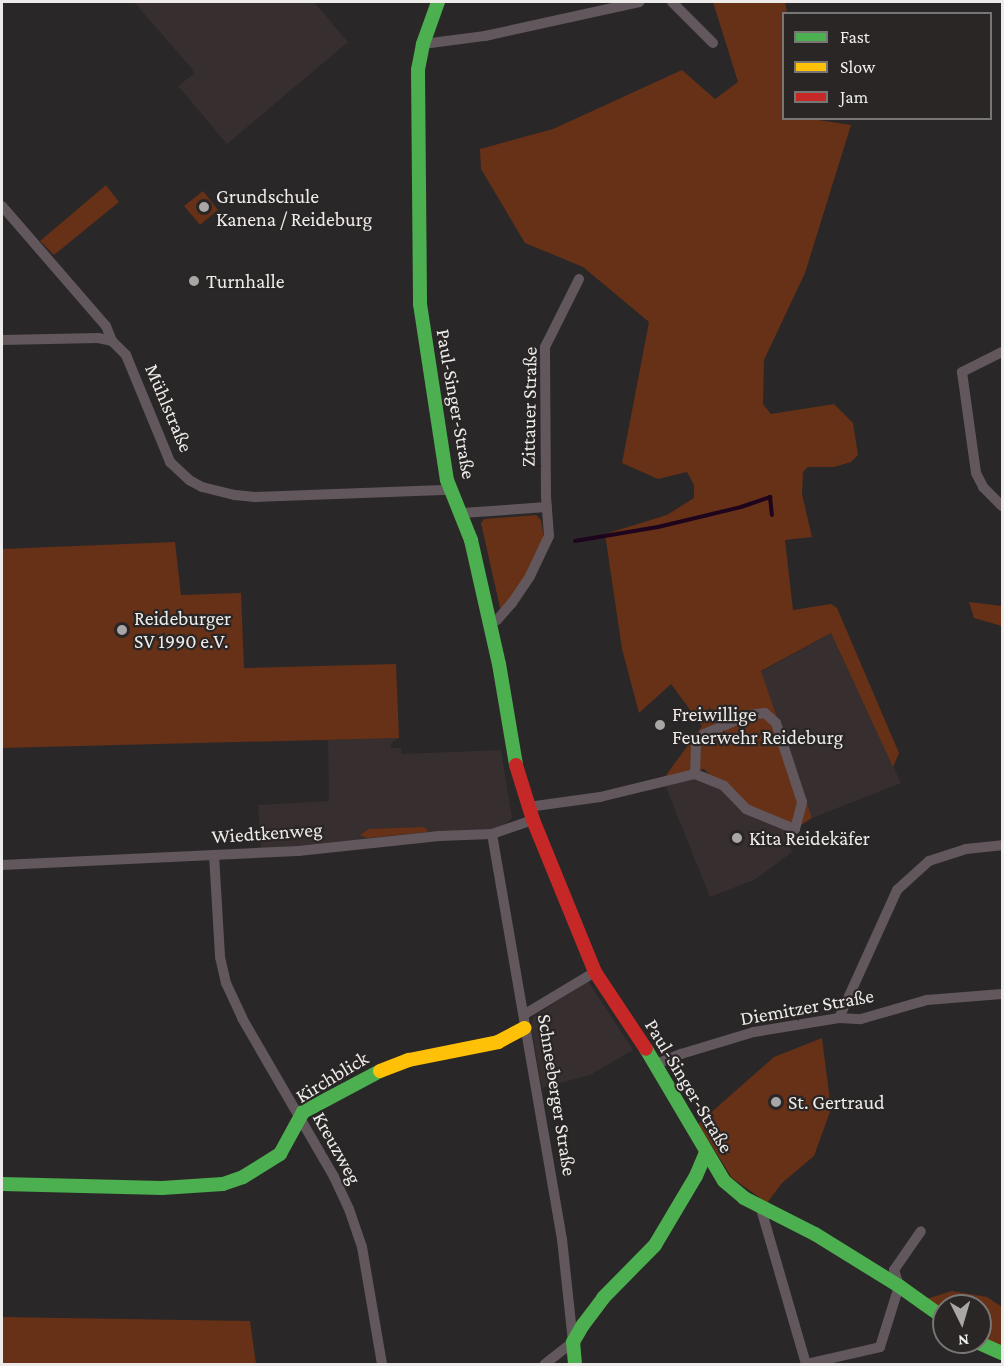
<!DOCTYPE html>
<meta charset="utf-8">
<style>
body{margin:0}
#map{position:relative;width:1004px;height:1366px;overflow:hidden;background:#292727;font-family:"Crimson Pro",serif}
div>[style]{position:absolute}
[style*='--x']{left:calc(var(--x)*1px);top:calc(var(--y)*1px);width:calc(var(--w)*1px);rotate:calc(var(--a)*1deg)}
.built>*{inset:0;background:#372e2f}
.green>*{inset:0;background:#663117}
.stream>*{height:4px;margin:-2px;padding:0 2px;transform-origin:2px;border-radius:2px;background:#1e041c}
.street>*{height:10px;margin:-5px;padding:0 5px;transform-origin:5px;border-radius:5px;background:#61575c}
.fast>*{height:14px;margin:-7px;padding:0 7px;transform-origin:7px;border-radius:7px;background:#4caf50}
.slow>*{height:14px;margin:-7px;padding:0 7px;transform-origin:7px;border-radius:7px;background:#ffc107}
.jam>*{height:14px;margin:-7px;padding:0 7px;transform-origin:7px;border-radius:7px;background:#c62828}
.dots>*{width:16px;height:16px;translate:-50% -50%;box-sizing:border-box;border:3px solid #2a2626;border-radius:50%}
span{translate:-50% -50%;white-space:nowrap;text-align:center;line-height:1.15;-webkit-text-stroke:4.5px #2a2626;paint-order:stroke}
.poi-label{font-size:20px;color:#eeebeb}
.left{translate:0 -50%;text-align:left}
.street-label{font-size:20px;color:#eeebeb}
.frame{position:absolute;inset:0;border:3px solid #eeebeb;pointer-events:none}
.legend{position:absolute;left:782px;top:12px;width:210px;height:108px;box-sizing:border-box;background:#2a2626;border:2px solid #787575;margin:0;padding:8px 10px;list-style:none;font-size:18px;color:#eeebeb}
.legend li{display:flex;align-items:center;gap:12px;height:30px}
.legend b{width:30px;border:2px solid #787575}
.north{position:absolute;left:932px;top:1294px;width:60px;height:60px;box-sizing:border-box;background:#2a2626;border:2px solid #787575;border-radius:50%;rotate:175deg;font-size:16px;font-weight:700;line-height:24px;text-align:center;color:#eeebeb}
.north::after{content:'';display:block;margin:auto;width:21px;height:27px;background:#a9a6a6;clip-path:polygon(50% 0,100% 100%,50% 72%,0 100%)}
</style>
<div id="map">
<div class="built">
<div style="clip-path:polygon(134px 2px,314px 2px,348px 42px,227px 144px,178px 86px,194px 74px,193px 70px)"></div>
<div style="clip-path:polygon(831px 633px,901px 783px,812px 818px,761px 672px)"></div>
<div style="clip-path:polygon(399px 738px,391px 743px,391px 748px,401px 748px,401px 754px,501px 750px,512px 818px,501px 828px,261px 849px,258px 805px,329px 801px,328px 740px)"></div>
<div style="clip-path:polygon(710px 771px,784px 825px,792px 852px,756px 879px,710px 897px,665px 785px)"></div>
<div style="clip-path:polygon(588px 981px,633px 1050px,590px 1075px,542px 1088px,531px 1026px,533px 1017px)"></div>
</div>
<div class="green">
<div style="clip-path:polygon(713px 2px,785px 2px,787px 13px,784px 14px,784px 118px,812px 119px,851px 125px,805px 273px,764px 360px,763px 404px,771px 414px,834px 404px,853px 423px,858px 455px,851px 462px,834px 467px,808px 467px,803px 472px,802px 494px,812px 537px,785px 540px,793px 610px,831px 604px,837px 608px,899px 753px,893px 767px,831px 633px,761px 671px,812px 818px,795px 829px,746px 809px,704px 769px,664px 778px,702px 726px,671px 684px,639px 713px,622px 649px,605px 534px,667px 515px,694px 498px,694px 485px,687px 472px,658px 479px,622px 463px,649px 322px,583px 267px,525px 243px,481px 169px,480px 149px,553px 129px,682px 70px,715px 99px,738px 82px)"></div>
<div style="clip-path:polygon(106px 185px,119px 202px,54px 255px,40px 241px)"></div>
<div style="clip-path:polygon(203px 191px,218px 210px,200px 225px,184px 206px)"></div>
<div style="clip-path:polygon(536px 515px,541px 520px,544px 539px,537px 558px,501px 612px,481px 523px,484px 519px)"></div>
<div style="clip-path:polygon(175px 542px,181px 595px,241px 593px,244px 668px,396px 664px,399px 738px,2px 748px,2px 549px)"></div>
<div style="clip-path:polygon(969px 602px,1002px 606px,1002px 626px,974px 618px)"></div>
<div style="clip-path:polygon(421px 827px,427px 829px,427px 832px,367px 838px,360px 835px,369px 829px)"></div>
<div style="clip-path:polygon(822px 1038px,831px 1109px,814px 1156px,782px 1183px,767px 1203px,732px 1178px,698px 1124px,774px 1057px)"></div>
<div style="clip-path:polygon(952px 1291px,987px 1297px,1002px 1307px,1002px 1349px,980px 1336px,980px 1306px,944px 1306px,944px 1313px,923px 1300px)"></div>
<div style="clip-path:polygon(2px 1317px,250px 1321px,256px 1364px,2px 1364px)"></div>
</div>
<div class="stream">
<div style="--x:575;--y:541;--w:84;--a:-9.6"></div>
<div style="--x:658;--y:527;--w:85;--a:-13.5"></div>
<div style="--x:741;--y:507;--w:31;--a:-19"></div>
<div style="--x:770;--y:497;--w:18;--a:84"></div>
</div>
<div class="street">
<div style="--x:672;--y:2;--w:58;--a:45"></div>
<div style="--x:423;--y:44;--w:63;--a:-7.4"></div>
<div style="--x:485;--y:36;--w:158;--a:-12.4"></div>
<div style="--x:2;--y:206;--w:159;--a:49.1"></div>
<div style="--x:106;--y:326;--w:16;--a:68"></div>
<div style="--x:2;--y:340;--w:96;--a:-1.2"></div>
<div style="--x:98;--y:338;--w:14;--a:12"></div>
<div style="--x:112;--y:341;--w:20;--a:45"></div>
<div style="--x:126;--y:355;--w:116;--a:67.6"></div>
<div style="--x:170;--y:462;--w:26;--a:43"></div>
<div style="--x:189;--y:480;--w:15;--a:28"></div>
<div style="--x:202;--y:487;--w:34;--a:14"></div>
<div style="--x:235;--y:495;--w:20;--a:6"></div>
<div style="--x:255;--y:497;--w:195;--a:-2.1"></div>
<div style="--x:1002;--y:352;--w:45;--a:153.4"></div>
<div style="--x:962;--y:372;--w:102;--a:82.1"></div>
<div style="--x:976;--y:473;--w:16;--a:63"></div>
<div style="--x:983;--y:487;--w:27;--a:45"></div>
<div style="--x:462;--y:513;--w:85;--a:-4"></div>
<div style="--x:490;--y:621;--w:7;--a:-8"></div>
<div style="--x:497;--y:620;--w:23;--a:-49"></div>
<div style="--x:512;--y:603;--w:32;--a:-56"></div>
<div style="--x:530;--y:576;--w:44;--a:-64.6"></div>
<div style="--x:549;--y:536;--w:40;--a:-94.3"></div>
<div style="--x:546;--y:496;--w:149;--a:-90.4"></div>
<div style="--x:545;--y:347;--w:76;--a:-63.4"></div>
<div style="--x:528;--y:807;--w:73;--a:-7.9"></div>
<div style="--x:600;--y:797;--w:98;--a:-13.6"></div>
<div style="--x:695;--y:774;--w:31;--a:22"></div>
<div style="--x:724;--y:786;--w:32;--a:46"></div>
<div style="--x:746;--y:809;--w:53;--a:22.2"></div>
<div style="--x:795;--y:829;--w:28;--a:-75"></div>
<div style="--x:802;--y:802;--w:83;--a:-108.2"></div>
<div style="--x:776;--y:723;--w:15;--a:-138"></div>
<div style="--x:765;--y:713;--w:16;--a:173"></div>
<div style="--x:749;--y:715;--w:49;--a:157.1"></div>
<div style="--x:704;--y:734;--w:14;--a:126"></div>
<div style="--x:696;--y:745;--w:29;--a:92"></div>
<div style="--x:492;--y:834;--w:411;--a:80.2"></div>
<div style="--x:562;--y:1239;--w:104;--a:83.9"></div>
<div style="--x:573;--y:1342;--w:36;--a:142"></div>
<div style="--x:214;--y:855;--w:102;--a:86.6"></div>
<div style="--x:220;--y:957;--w:27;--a:77"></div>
<div style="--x:226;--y:983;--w:38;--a:65"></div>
<div style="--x:242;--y:1018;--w:184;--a:59.9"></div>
<div style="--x:334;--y:1177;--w:35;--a:65"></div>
<div style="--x:349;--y:1209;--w:40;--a:71.1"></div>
<div style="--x:362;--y:1247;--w:119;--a:80.3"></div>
<div style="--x:2;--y:865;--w:296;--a:-2.7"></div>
<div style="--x:298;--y:851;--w:142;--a:-6.1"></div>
<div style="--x:439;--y:836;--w:53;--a:-2.2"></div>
<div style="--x:492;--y:834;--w:43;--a:-18.9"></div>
<div style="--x:525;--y:1014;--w:82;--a:-31"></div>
<div style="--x:839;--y:1018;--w:141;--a:-65.6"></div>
<div style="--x:897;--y:890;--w:43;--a:-42.2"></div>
<div style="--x:929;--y:861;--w:39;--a:-18"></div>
<div style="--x:966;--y:849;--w:36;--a:-6"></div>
<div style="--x:656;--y:1064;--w:27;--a:-22"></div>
<div style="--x:681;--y:1054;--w:76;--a:-16.8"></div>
<div style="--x:754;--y:1032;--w:86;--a:-9.4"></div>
<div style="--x:839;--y:1018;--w:22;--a:3"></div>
<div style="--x:861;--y:1019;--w:69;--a:-16.1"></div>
<div style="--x:927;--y:1000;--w:75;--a:-4.6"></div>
<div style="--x:761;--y:1209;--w:161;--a:73.8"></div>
<div style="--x:806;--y:1364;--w:76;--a:-12.9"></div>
<div style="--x:880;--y:1347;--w:64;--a:-72.7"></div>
<div style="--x:899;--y:1286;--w:17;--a:-107"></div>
<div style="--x:894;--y:1270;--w:47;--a:-55.3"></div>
</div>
<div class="fast">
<div style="--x:438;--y:2;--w:45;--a:109.7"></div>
<div style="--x:423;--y:44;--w:26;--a:101"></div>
<div style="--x:418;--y:70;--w:234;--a:89.5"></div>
<div style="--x:420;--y:304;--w:178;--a:81.3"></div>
<div style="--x:447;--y:480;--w:65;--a:68.2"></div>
<div style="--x:471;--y:540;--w:127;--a:77.3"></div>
<div style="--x:499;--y:664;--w:102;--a:80.4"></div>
<div style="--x:646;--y:1049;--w:153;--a:59.4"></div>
<div style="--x:724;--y:1181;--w:26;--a:40"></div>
<div style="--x:744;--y:1198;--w:80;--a:26.9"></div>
<div style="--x:815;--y:1234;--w:99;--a:31.8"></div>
<div style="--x:899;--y:1286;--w:55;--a:35.4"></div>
<div style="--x:2;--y:1184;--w:160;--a:1.4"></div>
<div style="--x:162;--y:1188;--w:61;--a:-3.8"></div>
<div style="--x:223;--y:1184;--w:21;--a:-19"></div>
<div style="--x:243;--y:1177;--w:44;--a:-31.9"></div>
<div style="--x:280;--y:1154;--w:48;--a:-61.3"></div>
<div style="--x:303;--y:1112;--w:87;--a:-28"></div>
<div style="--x:977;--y:1342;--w:27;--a:24"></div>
<div style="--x:575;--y:1364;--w:22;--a:-95"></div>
<div style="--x:573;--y:1342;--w:20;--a:-60"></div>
<div style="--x:583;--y:1325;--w:34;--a:-53"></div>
<div style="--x:603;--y:1298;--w:74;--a:-45.5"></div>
<div style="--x:655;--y:1245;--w:80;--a:-59.3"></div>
<div style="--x:696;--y:1176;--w:25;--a:-67"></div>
</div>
<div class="slow">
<div style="--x:380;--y:1071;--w:31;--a:-21"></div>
<div style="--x:409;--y:1060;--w:91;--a:-11.4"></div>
<div style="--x:498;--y:1042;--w:30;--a:-28"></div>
</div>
<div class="jam">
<div style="--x:516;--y:765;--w:58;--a:72.8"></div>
<div style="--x:533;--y:820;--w:164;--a:67.8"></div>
<div style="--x:595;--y:972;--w:92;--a:56.5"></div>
</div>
<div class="dots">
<div style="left:204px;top:207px;background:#a9a6a6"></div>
<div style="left:194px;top:281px;background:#a9a6a6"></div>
<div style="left:122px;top:630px;background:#a9a6a6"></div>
<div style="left:660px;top:725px;background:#a9a6a6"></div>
<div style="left:737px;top:838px;background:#a9a6a6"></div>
<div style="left:776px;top:1102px;background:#a9a6a6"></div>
</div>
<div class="poi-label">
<span class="left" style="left:216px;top:208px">Grundschule<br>Kanena / Reideburg</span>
<span class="left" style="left:206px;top:281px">Turnhalle</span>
<span class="left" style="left:134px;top:630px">Reideburger<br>SV 1990 e.V.</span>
<span class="left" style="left:672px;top:726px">Freiwillige<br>Feuerwehr Reideburg</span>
<span class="left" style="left:749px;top:838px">Kita Reidekäfer</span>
<span class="left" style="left:788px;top:1102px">St. Gertraud</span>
</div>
<div class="street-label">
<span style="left:456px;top:404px;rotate:80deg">Paul-Singer-Straße</span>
<span style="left:529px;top:407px;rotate:-89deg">Zittauer Straße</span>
<span style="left:169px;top:408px;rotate:67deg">Mühlstraße</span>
<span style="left:267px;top:833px;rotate:-4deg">Wiedtkenweg</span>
<span style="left:807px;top:1007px;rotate:-10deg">Diemitzer Straße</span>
<span style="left:332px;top:1077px;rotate:-31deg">Kirchblick</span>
<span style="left:689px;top:1086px;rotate:59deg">Paul-Singer-Straße</span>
<span style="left:557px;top:1095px;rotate:81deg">Schneeberger Straße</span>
<span style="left:337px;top:1148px;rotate:61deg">Kreuzweg</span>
</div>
<div class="frame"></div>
<ul class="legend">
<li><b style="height:8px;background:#4caf50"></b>Fast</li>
<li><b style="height:8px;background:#ffc107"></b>Slow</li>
<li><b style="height:8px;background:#c62828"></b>Jam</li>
</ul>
<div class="north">N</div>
</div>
